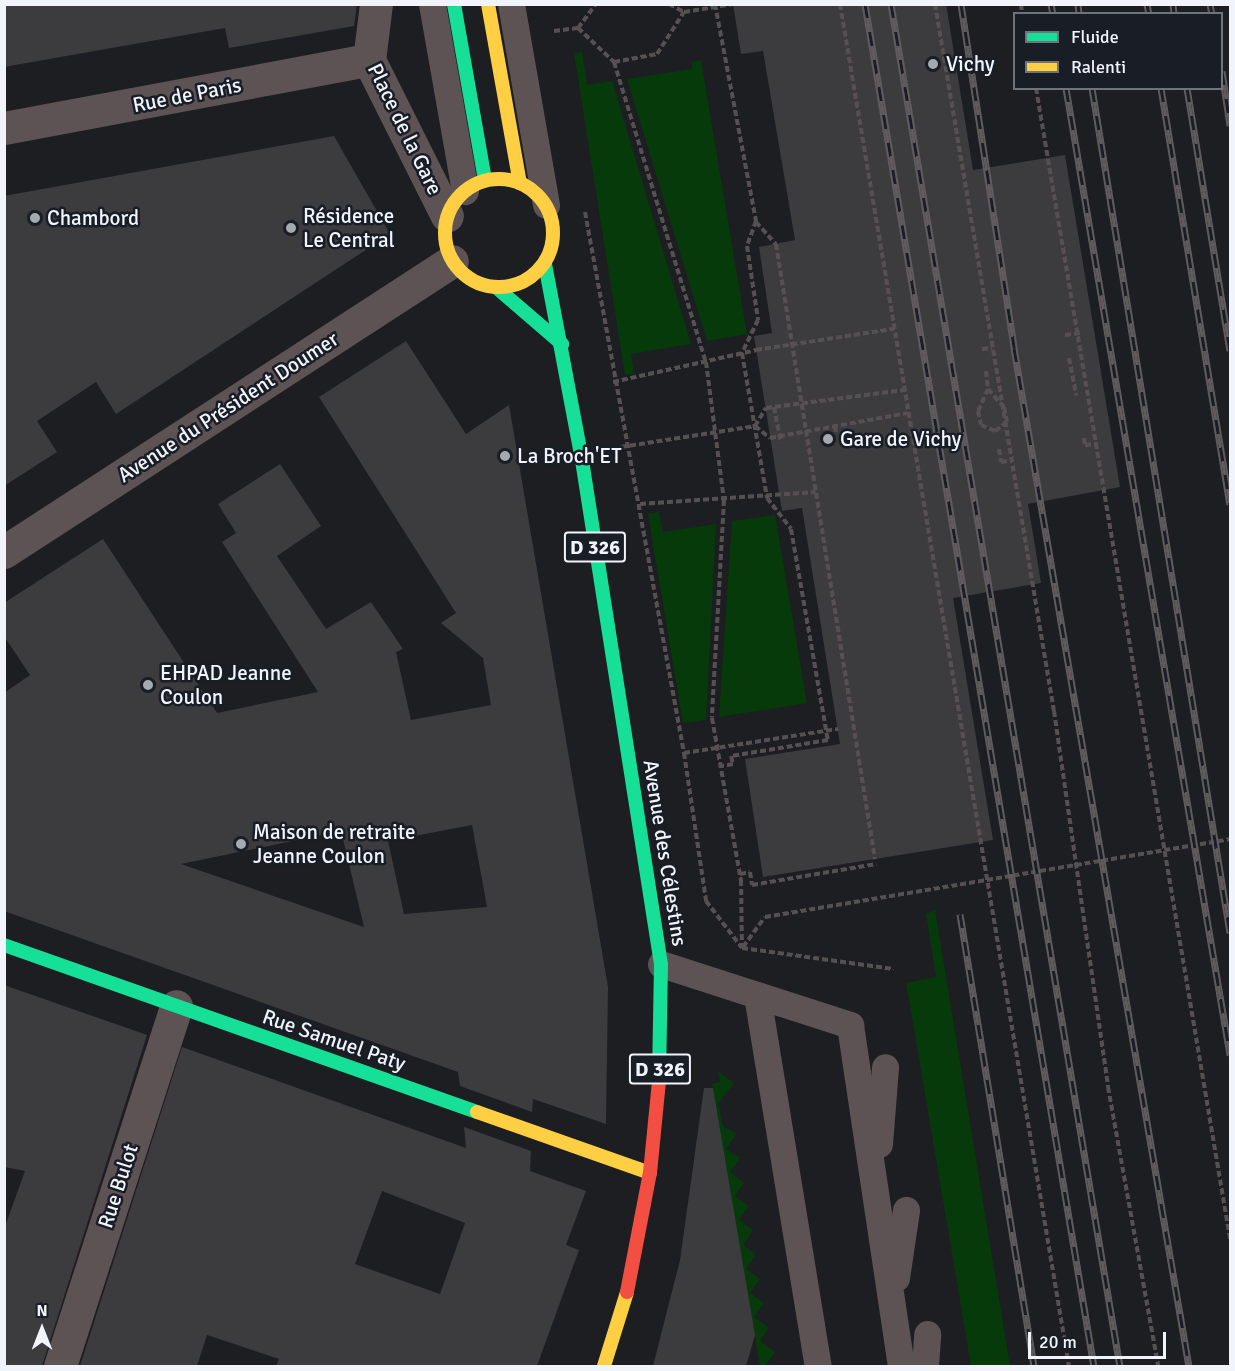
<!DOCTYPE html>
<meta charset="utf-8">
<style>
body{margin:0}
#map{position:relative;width:1235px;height:1371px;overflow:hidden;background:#1c1e22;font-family:Signika,sans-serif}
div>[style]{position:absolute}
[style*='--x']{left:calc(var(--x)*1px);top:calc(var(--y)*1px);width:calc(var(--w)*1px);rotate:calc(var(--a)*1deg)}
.green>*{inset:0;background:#063a0a}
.building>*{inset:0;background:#3c3b3e}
.path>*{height:4px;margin-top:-2px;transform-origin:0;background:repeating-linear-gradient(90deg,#575052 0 6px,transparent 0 9px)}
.lane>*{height:27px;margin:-13.5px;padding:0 13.5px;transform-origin:13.5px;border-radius:13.5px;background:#5d5254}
.street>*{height:33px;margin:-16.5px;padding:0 16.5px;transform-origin:16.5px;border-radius:16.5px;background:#5d5254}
.fast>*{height:14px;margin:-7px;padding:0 7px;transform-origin:7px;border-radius:7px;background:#16e098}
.slow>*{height:14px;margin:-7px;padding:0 7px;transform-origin:7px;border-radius:7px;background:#ffcf43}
.slow>.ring{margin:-7px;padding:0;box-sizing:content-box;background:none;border:14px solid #ffcf43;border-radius:50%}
.jam>*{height:14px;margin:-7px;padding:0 7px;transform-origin:7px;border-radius:7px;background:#f24e42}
.rail>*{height:7px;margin-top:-3.5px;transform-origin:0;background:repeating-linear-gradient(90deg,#181d26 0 14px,#605c5e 0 28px);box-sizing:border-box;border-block:2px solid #605c5e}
.dots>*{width:16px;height:16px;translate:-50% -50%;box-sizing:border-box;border:3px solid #181d26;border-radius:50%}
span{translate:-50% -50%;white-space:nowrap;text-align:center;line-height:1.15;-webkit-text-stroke:5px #181d26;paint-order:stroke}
.shield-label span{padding:2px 4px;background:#181d26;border:2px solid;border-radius:4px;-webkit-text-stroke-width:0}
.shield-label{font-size:20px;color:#f1f4fa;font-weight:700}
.poi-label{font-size:21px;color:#f1f4fa}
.left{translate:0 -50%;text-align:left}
.street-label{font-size:21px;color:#f1f4fa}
.frame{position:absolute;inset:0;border:6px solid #f1f4fa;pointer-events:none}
.legend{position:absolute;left:1013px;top:12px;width:210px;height:78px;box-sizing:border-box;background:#181d26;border:2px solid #6f737b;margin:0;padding:8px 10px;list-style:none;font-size:18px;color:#f1f4fa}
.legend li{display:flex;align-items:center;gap:12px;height:30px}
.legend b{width:30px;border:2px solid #6f737b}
.north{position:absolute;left:12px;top:1299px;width:60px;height:60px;-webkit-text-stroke:4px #181d26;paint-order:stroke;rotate:0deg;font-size:16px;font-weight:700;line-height:24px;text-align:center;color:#f1f4fa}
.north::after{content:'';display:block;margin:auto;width:21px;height:27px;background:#f1f4fa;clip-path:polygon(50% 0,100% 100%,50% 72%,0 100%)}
.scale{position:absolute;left:1028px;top:1332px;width:138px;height:27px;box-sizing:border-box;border:3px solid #f1f4fa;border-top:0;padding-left:8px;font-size:18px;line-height:21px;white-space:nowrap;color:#f1f4fa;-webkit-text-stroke:4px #181d26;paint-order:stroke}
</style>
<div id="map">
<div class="green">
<div style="clip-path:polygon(582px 52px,587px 85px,612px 81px,691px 344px,631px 354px,634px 374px,625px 375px,574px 53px)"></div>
<div style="clip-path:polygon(701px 60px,747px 334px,707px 341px,627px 79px,692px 69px,692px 62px)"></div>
<div style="clip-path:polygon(659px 512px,663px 532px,716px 524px,706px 720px,683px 723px,648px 514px)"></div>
<div style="clip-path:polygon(775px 515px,807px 703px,719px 717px,732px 521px)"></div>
<div style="clip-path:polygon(935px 910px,1010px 1366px,971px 1366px,912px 1017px,906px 983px,936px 977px,926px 914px)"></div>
<div style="clip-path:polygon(718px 1071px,734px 1083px,718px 1104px,723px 1126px,736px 1134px,726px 1149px,740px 1158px,730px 1172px,744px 1183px,735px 1196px,749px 1206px,739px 1220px,753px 1230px,743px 1245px,756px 1254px,746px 1269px,760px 1279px,750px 1293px,764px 1303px,754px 1317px,769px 1328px,760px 1341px,775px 1352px,765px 1366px,760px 1366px,712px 1084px,720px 1082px)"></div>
</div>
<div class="building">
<div style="clip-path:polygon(4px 4px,357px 4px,354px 26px,229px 48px,225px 28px,4px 67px)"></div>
<div style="clip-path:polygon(733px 4px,946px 4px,973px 170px,1065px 155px,1120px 487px,1028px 504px,1041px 583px,953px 598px,993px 840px,763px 877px,745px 759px,840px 744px,802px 508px,782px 511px,754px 336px,772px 333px,759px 247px,795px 240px,763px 51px,741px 54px)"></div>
<div style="clip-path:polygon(334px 136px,390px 234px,116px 414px,96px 382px,37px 421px,57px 452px,4px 486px,4px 196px)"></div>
<div style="clip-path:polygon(evenodd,406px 341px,466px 434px,509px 405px,608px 987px,606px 1124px,533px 1099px,532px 1112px,460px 1086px,458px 1072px,4px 911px,4px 693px,30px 675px,4px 636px,4px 603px,103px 539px,217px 713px,318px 692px,222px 542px,236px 533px,218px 504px,280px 464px,321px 526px,277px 556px,326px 629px,371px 602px,403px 649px,396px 652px,411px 720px,491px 705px,483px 658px,441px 623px,456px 613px,319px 397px,406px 341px,472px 825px,487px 907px,404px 914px,388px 841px,472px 825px,406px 341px,341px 831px,364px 927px,181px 864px,341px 831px)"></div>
<div style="clip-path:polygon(4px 985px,147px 1035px,42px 1366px,4px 1366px,4px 1229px,25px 1171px,4px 1167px)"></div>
<div style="clip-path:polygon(evenodd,182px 1047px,466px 1148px,464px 1127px,531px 1151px,530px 1171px,586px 1191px,566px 1245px,579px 1250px,537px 1366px,276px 1366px,279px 1359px,207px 1335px,197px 1366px,80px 1366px,182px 1047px,382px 1191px,465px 1223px,440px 1294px,355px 1264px,382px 1191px)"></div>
<div style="clip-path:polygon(704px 1088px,713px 1088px,755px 1335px,746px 1366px,653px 1366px,680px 1260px)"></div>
</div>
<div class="path">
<div style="--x:669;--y:4;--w:17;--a:28"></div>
<div style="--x:684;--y:12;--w:50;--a:-9.3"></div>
<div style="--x:715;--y:4;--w:221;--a:79.3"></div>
<div style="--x:756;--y:221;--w:27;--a:110"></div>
<div style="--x:747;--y:246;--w:75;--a:81.5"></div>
<div style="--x:758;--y:320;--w:37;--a:116"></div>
<div style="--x:742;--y:353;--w:147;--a:80.2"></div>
<div style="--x:767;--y:498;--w:39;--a:52"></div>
<div style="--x:791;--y:529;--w:214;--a:80.1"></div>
<div style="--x:828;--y:740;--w:98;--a:170.6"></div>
<div style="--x:731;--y:756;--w:8;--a:76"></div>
<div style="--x:733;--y:764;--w:11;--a:170"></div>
<div style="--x:840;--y:4;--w:1381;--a:80.46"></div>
<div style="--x:935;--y:4;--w:717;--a:80.45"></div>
<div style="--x:1054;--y:711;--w:380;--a:81.8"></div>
<div style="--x:1108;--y:1087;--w:283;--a:79.8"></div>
<div style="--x:1021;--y:4;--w:10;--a:84"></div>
<div style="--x:578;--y:28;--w:50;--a:43.4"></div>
<div style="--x:614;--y:62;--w:44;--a:-10.5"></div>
<div style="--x:657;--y:54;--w:50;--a:-57.3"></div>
<div style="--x:554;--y:31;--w:24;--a:-7"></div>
<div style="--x:578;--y:28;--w:30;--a:-53"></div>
<div style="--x:614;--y:62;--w:314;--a:73"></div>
<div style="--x:706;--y:362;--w:139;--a:82.6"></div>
<div style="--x:724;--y:500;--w:218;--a:93.2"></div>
<div style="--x:712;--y:718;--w:165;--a:79.9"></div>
<div style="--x:741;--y:880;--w:68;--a:89.2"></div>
<div style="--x:1036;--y:88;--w:1167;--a:80.43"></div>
<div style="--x:585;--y:212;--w:550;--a:79.63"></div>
<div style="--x:684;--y:753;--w:150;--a:81.5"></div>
<div style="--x:706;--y:901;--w:59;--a:52.5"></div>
<div style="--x:742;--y:948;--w:153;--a:7.9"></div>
<div style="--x:756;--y:222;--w:30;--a:48"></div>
<div style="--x:776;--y:244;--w:623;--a:80.86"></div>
<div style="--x:1065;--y:335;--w:15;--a:-8"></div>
<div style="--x:982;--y:349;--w:10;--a:-6"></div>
<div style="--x:1069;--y:358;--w:38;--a:79"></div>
<div style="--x:986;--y:371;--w:18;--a:84"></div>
<div style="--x:988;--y:389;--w:24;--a:114"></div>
<div style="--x:978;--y:411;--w:14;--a:78"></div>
<div style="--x:981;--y:425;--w:15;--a:23"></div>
<div style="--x:995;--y:431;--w:15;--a:-37"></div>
<div style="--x:1007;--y:422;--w:15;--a:-101"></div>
<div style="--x:1004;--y:407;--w:24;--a:-132"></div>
<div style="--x:613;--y:382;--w:147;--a:-12.6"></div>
<div style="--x:756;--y:350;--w:140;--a:-8.7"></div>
<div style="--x:774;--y:407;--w:36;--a:79"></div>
<div style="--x:755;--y:426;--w:19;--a:39"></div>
<div style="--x:770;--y:438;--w:139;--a:-10.3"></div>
<div style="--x:835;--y:426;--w:8;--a:83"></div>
<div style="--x:1084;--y:438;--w:7;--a:82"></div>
<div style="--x:1085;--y:445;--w:13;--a:-4"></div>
<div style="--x:621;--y:447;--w:136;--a:-8.9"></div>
<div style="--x:755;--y:426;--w:21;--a:-59"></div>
<div style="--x:766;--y:408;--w:139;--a:-7.4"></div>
<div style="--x:999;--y:449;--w:13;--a:81"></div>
<div style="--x:1001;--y:462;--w:8;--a:-7"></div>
<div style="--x:640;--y:504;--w:176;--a:-3.9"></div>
<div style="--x:684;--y:753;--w:156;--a:-8.9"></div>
<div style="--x:740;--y:874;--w:10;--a:-11"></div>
<div style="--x:750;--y:872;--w:13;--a:81"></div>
<div style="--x:752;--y:885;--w:126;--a:-9.6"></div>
<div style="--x:743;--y:947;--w:37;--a:-54"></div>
<div style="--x:765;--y:917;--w:471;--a:-9.5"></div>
</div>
<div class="lane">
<div style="--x:432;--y:4;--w:190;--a:80"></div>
<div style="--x:511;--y:4;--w:204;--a:80.1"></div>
<div style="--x:661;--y:964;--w:199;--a:17.9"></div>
<div style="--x:850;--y:1025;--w:345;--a:81.5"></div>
<div style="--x:757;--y:995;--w:376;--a:80.7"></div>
<div style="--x:879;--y:1144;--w:77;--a:-85.5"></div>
<div style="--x:896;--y:1278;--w:69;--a:-81.6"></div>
<div style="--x:925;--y:1366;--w:32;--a:-86"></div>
</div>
<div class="street">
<div style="--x:376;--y:4;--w:56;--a:97.1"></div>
<div style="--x:369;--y:60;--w:174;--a:63.4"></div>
<div style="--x:4;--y:128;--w:371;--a:-10.6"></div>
<div style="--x:4;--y:552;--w:534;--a:-33.01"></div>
<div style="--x:60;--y:1366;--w:378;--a:-72.1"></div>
</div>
<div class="fast">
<div style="--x:454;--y:4;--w:179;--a:80"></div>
<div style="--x:545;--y:264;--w:193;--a:79.3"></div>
<div style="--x:581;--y:454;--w:516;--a:81.09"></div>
<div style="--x:661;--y:964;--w:117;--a:91"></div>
<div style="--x:497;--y:288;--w:86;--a:40.7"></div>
<div style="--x:4;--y:945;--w:502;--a:19.45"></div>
</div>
<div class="slow">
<div style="--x:488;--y:4;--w:182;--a:79.9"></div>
<div class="ring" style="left:445px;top:179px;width:94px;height:94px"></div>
<div style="--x:477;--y:1112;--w:183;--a:19.4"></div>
<div style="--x:604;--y:1366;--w:77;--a:-72.7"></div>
</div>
<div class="jam">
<div style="--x:627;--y:1292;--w:121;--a:-79.1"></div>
<div style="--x:650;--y:1173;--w:92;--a:-84.4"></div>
</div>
<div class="rail">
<div style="--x:865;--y:4;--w:1381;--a:80.46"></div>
<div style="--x:891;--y:4;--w:1381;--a:80.46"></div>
<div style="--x:961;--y:4;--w:348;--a:81.2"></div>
<div style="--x:1014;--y:348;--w:1033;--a:80.25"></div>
<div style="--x:1051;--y:4;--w:10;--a:79"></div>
<div style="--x:1078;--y:4;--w:10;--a:84"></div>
<div style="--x:1147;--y:4;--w:10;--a:79"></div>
<div style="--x:1173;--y:4;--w:10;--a:84"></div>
<div style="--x:1210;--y:4;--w:10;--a:79"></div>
<div style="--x:1222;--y:71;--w:55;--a:81.6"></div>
<div style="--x:1066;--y:88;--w:981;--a:80.37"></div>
<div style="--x:1092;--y:88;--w:856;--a:80.72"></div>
<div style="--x:1161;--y:88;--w:422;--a:80.6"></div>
<div style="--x:1187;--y:88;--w:266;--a:80.7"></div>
<div style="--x:960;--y:914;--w:458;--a:80.7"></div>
</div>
<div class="dots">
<div style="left:933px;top:64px;background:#a6a9ae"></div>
<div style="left:35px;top:218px;background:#a6a9ae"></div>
<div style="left:291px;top:228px;background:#a6a9ae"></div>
<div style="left:828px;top:439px;background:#a6a9ae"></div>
<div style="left:505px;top:456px;background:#a6a9ae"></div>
<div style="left:148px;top:685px;background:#a6a9ae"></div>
<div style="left:241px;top:844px;background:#a6a9ae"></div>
</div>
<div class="shield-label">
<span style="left:595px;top:547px">D 326</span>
<span style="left:660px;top:1069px">D 326</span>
</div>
<div class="poi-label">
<span class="left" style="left:946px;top:64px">Vichy</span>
<span class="left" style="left:303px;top:228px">Résidence<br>Le Central</span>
<span class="left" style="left:47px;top:218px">Chambord</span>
<span class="left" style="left:840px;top:439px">Gare de Vichy</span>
<span class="left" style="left:517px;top:456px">La Broch'ET</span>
<span class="left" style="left:160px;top:685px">EHPAD Jeanne<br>Coulon</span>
<span class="left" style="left:253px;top:844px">Maison de retraite<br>Jeanne Coulon</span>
</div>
<div class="street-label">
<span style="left:187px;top:95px;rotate:-11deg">Rue de Paris</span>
<span style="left:405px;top:129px;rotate:64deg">Place de la Gare</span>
<span style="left:228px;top:407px;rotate:-33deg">Avenue du Président Doumer</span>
<span style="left:665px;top:853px;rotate:81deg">Avenue des Célestins</span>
<span style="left:334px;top:1040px;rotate:19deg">Rue Samuel Paty</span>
<span style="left:118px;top:1186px;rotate:-72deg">Rue Bulot</span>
</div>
<div class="frame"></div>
<ul class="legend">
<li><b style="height:8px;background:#16e098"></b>Fluide</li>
<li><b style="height:8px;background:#ffcf43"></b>Ralenti</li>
</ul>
<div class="north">N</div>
<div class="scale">20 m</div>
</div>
